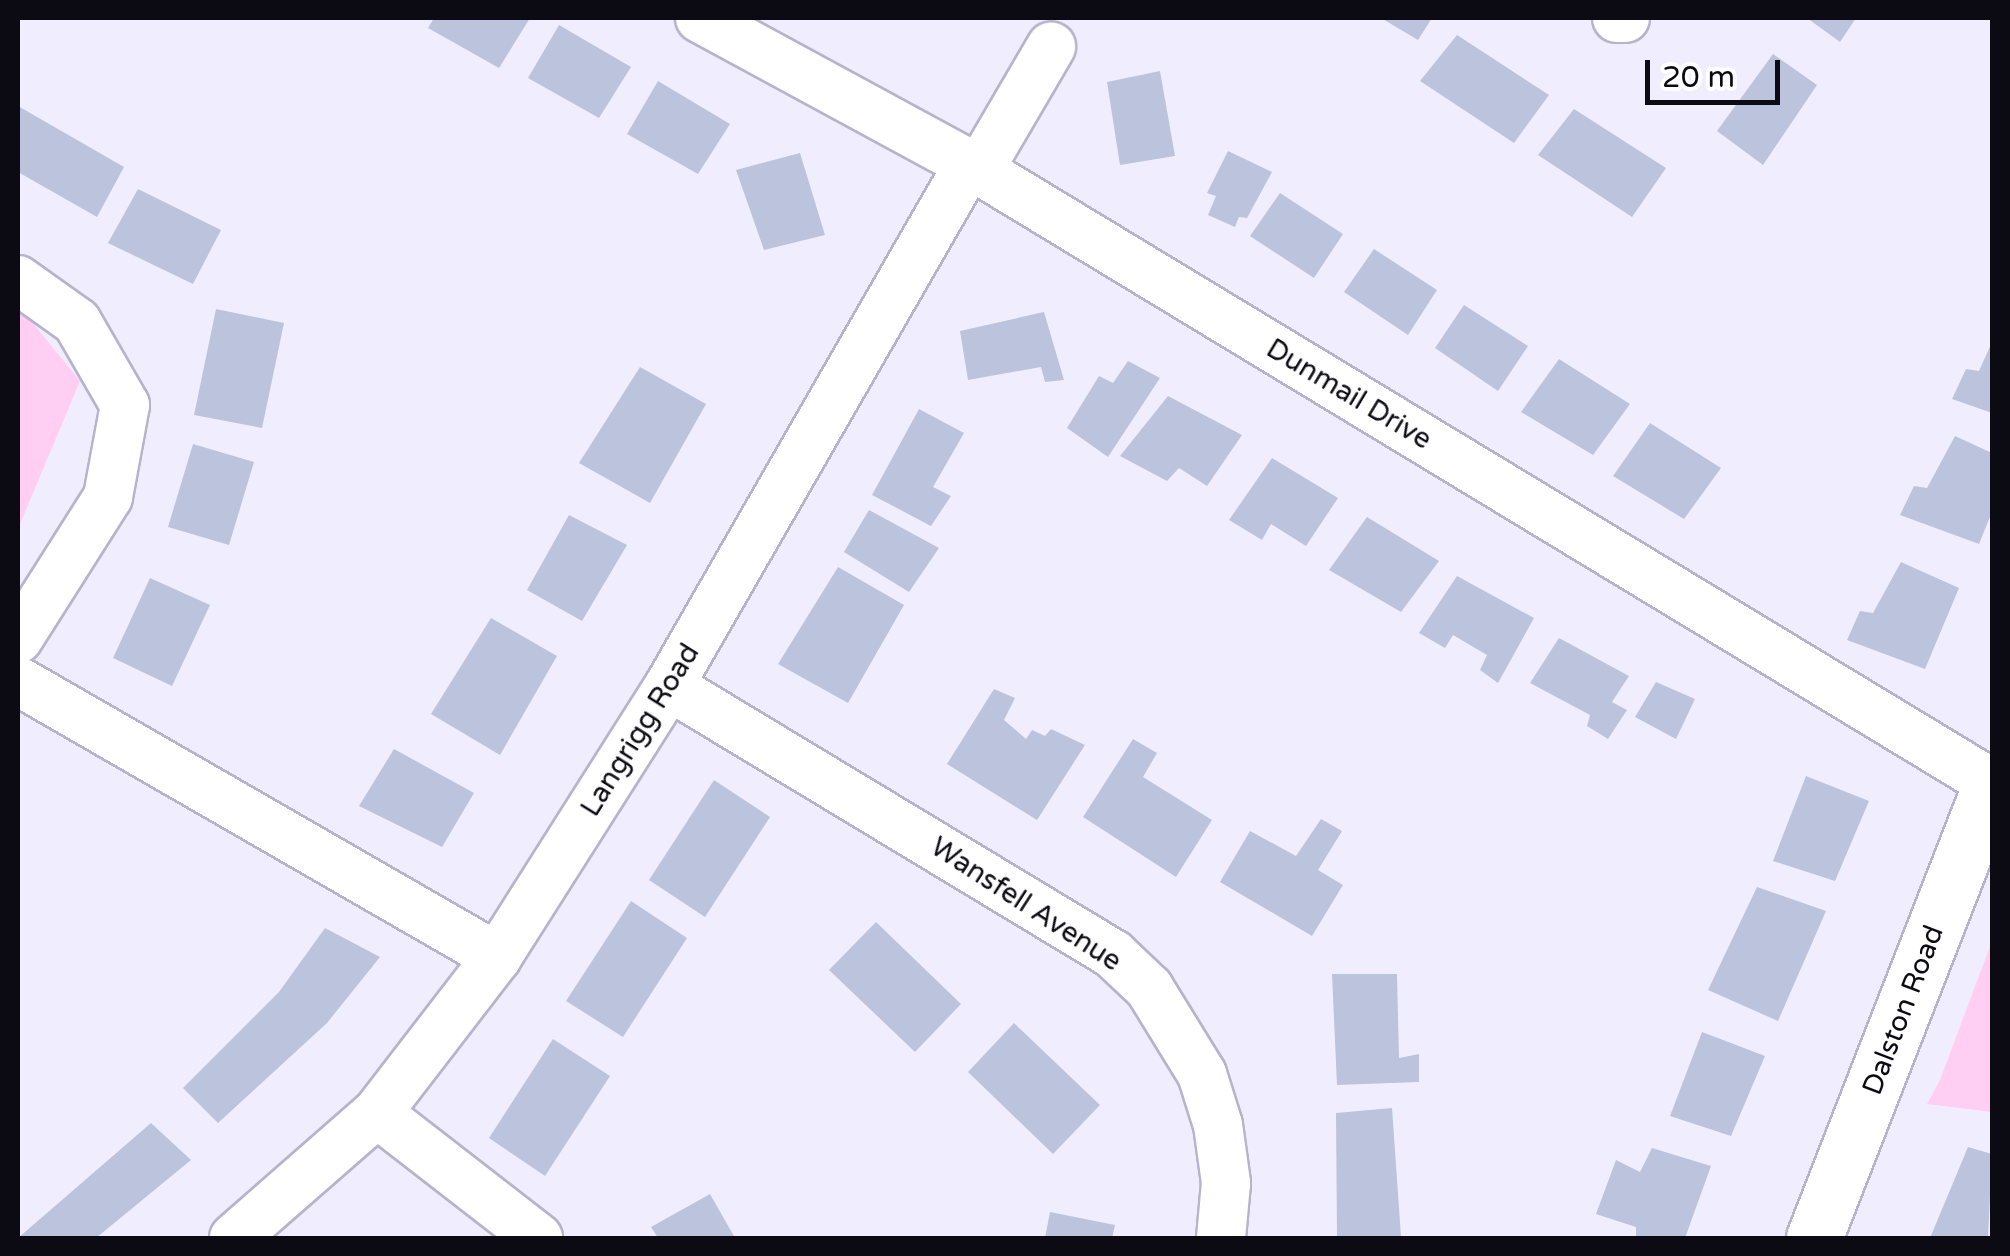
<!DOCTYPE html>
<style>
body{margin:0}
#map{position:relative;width:2010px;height:1256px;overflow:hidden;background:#f0eefe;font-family:"Varela Round",sans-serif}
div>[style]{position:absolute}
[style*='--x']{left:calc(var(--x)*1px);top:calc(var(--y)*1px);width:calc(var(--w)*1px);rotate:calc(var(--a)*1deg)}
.green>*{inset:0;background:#ffcef2}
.building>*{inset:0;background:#bcc3dc}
.roads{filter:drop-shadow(2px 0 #b7b3cc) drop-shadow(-2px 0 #b7b3cc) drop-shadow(0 2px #b7b3cc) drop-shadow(0 -2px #b7b3cc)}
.minor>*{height:48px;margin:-24px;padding:0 24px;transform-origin:24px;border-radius:24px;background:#fff}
.major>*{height:55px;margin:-27.5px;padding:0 27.5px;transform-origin:27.5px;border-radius:27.5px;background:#fff}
span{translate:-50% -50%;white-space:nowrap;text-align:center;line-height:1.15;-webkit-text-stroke:9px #fff;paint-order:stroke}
.street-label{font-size:28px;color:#0c0a13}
.frame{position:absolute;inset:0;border:20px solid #0c0a13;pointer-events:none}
.scale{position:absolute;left:1645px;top:60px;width:135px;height:45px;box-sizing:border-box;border:5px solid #0c0a13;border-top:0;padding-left:12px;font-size:30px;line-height:35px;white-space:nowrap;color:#0c0a13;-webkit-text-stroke:8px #fff;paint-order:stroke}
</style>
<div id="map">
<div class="green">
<div style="clip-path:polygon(18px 305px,80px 381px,18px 529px)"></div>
<div style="clip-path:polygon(1992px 941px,1992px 1112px,1927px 1104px,1940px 1080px)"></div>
</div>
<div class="building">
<div style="clip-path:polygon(434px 18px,530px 18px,499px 68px,428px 28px)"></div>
<div style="clip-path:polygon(1381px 18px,1432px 18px,1418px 40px)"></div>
<div style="clip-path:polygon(1807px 18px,1856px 18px,1840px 42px)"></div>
<div style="clip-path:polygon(559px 25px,631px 67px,599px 118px,528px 78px)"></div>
<div style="clip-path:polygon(1457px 35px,1549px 95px,1514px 143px,1420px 81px)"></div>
<div style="clip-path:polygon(1773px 54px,1817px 85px,1763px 165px,1717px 131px)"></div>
<div style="clip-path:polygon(1160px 71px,1175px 156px,1120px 165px,1107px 82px)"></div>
<div style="clip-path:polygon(658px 81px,730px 124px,698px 174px,627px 134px)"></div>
<div style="clip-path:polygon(18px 106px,124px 167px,97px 217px,18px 172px)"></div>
<div style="clip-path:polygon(1574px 109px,1666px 168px,1632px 217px,1538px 155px)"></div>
<div style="clip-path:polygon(1228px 151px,1272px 172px,1247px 218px,1239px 217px,1235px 227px,1208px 215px,1216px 196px,1207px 193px)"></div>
<div style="clip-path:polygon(800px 153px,825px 235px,764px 250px,736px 170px)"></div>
<div style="clip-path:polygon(138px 189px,221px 230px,193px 284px,108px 243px)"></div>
<div style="clip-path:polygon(1280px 193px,1343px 234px,1314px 278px,1250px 236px)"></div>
<div style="clip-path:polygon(1374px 249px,1437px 290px,1408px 335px,1344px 292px)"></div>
<div style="clip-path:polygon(1464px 305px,1528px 346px,1498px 391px,1435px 348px)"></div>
<div style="clip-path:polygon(216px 309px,284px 323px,262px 428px,194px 415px)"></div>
<div style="clip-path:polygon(1044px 312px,1064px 380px,1045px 382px,1041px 367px,968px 380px,960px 331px)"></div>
<div style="clip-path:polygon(1992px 342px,1992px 413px,1952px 399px,1966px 369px,1979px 371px)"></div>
<div style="clip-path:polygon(1559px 359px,1630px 404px,1593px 455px,1521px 412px)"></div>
<div style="clip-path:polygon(1128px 361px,1160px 378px,1108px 457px,1067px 428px,1099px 376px,1113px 383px)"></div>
<div style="clip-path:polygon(640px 367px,706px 404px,650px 503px,579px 463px)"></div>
<div style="clip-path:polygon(1168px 396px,1242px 435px,1207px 486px,1179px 468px,1167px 481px,1120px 456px)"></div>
<div style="clip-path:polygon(919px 409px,964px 433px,933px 487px,951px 496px,931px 526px,872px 495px)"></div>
<div style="clip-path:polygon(1650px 423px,1721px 468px,1684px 519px,1613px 476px)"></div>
<div style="clip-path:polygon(1955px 436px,1992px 453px,1992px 512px,1979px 544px,1900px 515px,1914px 486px,1927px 488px)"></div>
<div style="clip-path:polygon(193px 444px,254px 462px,229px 545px,168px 527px)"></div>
<div style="clip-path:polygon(1272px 458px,1338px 498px,1306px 546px,1271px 524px,1262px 540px,1229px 520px)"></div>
<div style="clip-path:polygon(869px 510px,939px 548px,909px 592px,844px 552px)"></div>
<div style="clip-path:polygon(569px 515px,627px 545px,582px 621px,527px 590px)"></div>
<div style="clip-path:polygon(1367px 517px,1439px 561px,1401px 612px,1329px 570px)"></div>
<div style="clip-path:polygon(1901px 562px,1959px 588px,1925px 669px,1847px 640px,1860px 611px,1873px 613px)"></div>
<div style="clip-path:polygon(838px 567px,904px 605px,848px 703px,778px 664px)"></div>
<div style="clip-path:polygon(1457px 576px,1534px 618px,1498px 683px,1480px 670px,1487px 655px,1453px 635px,1445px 648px,1419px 633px)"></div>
<div style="clip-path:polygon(150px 578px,210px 605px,172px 686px,113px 658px)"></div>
<div style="clip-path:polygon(491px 618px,557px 656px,500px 755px,431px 714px)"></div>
<div style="clip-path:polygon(1559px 638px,1629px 676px,1612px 702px,1627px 710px,1608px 739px,1587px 726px,1590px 715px,1530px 683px)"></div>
<div style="clip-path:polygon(1656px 682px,1695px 699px,1676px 739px,1635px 717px)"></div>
<div style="clip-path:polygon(994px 689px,1015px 698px,1004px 720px,1026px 739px,1032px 730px,1045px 736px,1051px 729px,1085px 745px,1037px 820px,947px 764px)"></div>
<div style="clip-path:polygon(1133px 739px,1157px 753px,1143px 777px,1212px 820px,1176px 877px,1083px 817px)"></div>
<div style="clip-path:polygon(394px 749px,474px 793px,442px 847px,359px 806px)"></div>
<div style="clip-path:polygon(1806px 776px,1869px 801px,1835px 881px,1773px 861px)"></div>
<div style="clip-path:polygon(714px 780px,770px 817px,705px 917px,649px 880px)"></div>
<div style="clip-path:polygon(1321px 819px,1342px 831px,1318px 870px,1343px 885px,1312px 936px,1220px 882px,1250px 831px,1296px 856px)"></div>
<div style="clip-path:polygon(1757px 887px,1826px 911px,1778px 1021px,1708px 990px)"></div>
<div style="clip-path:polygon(631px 901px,687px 938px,623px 1037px,566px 1001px)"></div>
<div style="clip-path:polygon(876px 922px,961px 1004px,915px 1052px,829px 970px)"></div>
<div style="clip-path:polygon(325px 928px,380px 957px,327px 1023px,218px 1123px,183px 1088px,279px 992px)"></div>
<div style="clip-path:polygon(1332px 974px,1397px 974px,1399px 1058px,1419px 1054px,1419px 1082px,1337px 1085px)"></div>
<div style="clip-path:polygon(1014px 1023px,1100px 1105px,1053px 1154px,968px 1072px)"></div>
<div style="clip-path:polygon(1702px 1032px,1765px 1056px,1731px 1136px,1670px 1116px)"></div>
<div style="clip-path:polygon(553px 1039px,610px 1076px,545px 1176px,489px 1138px)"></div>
<div style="clip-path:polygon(1392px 1108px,1401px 1237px,1337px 1238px,1336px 1113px)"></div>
<div style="clip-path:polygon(151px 1123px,191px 1160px,96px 1238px,18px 1238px)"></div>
<div style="clip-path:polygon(1968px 1147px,1992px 1154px,1988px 1238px,1930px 1238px)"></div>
<div style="clip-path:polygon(1652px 1148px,1711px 1166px,1685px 1238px,1636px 1238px,1636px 1227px,1596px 1214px,1616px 1160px,1640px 1172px)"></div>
<div style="clip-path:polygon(710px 1194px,735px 1238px,658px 1238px,651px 1227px)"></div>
<div style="clip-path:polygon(1050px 1212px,1115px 1225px,1112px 1238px,1045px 1238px)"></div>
</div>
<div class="roads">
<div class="minor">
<div style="--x:700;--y:18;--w:306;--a:28.5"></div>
<div style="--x:969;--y:164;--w:1195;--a:31.2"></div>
<div style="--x:1617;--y:18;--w:8;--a:0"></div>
<div style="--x:979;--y:170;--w:143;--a:-59.7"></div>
<div style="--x:18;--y:280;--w:72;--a:35.4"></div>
<div style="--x:77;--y:322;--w:96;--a:60"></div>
<div style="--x:125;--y:405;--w:94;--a:100.5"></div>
<div style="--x:108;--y:497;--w:168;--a:122.4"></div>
<div style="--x:18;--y:681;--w:553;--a:29.95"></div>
<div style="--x:669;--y:686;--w:519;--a:31.12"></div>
<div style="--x:1113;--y:954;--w:50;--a:43.4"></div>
<div style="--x:1149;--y:988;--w:101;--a:58.4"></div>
<div style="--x:1202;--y:1074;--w:53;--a:72.6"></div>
<div style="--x:1218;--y:1125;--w:59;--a:82.1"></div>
<div style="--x:1226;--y:1183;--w:55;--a:95.2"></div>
<div style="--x:377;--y:1113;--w:204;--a:37.8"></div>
<div style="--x:234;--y:1238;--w:190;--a:-41.2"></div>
<div style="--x:377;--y:1113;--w:197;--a:-52.4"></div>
<div style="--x:497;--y:957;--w:321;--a:-57.6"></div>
<div style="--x:669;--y:686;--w:602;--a:-60.11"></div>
</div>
<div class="major">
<div style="--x:1814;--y:1238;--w:490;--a:-68.7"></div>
</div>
</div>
<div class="street-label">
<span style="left:1349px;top:394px;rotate:31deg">Dunmail Drive</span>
<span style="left:640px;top:730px;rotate:-58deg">Langrigg Road</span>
<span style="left:1026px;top:904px;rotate:33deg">Wansfell Avenue</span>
<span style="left:1903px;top:1010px;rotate:-69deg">Dalston Road</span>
</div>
<div class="frame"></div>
<div class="scale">20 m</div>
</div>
